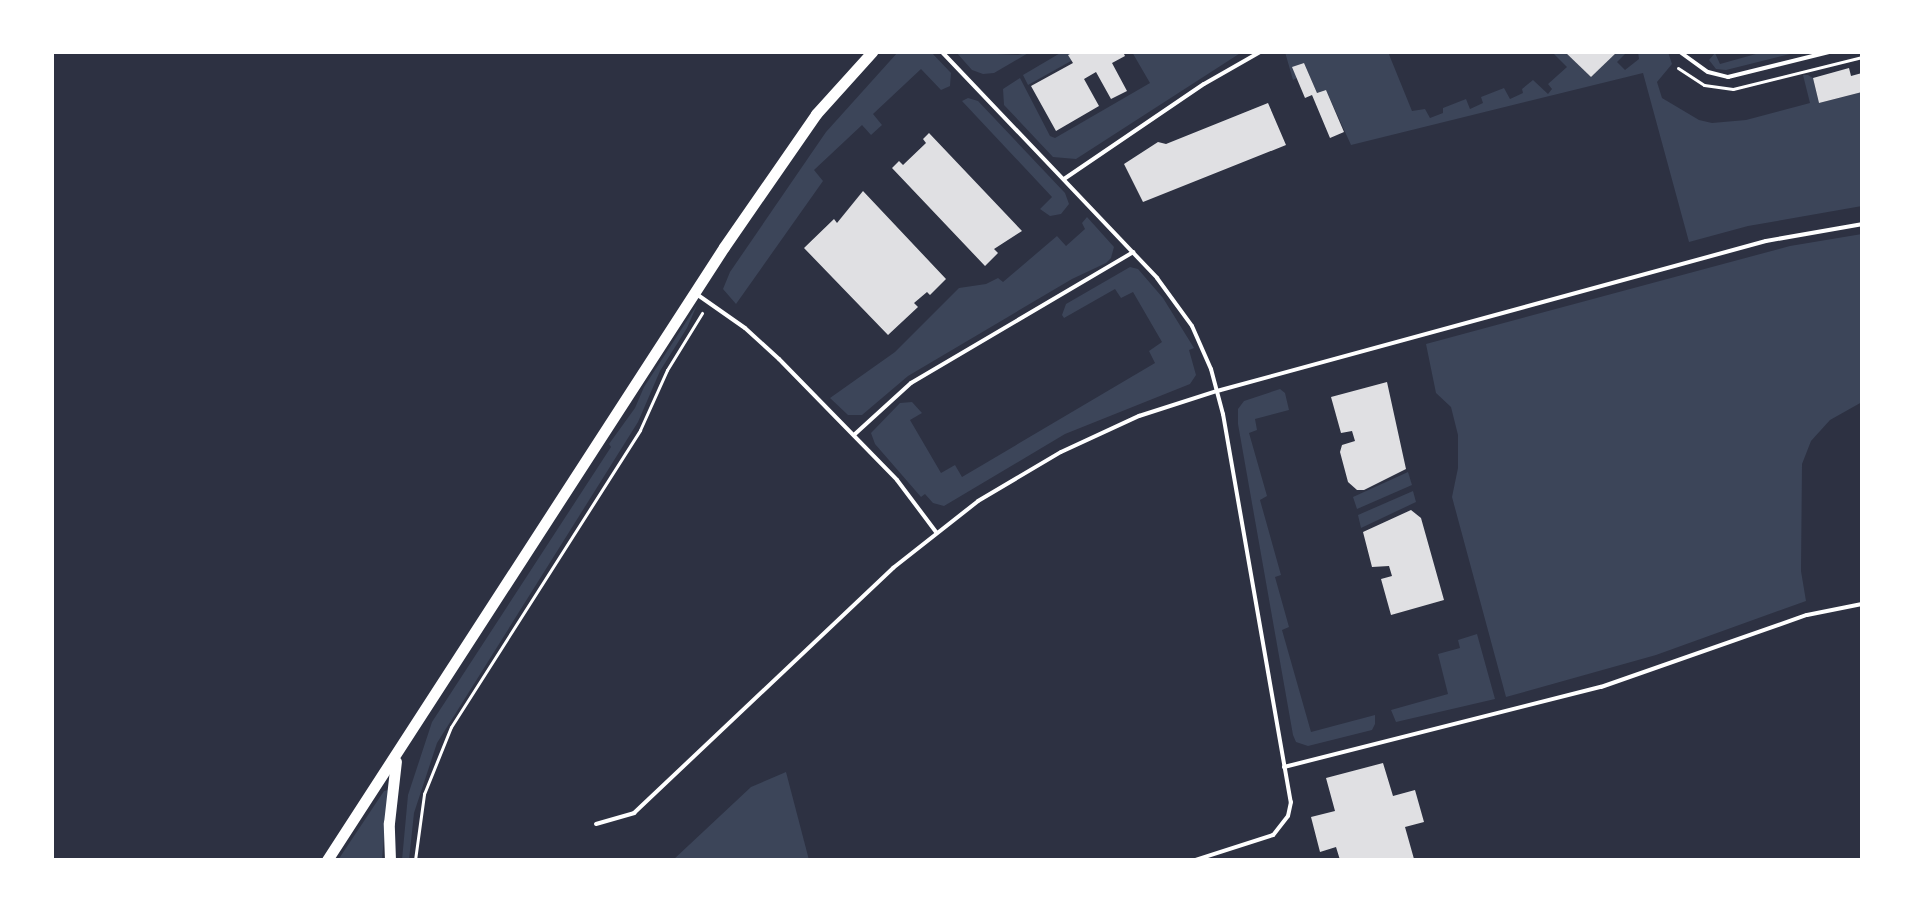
<!DOCTYPE html>
<style>
body{margin:0}
#map{position:relative;width:1914px;height:912px;overflow:hidden;background:#2d3142;font-family:Karla,sans-serif}
div>[style]{position:absolute}
[style*='--x']{left:calc(var(--x)*1px);top:calc(var(--y)*1px);width:calc(var(--w)*1px);rotate:calc(var(--a)*1deg)}
.green>*{inset:0;background:#3c4559}
.building>*{inset:0;background:#e0e0e3}
.path>*{height:3px;margin:-1.5px;padding:0 1.5px;transform-origin:1.5px;border-radius:1.5px;background:#fff}
.service>*{height:4px;margin:-2px;padding:0 2px;transform-origin:2px;border-radius:2px;background:#fff}
.tertiary>*{height:11px;margin:-5.5px;padding:0 5.5px;transform-origin:5.5px;border-radius:5.5px;background:#fff}
span{translate:-50% -50%;white-space:nowrap;text-align:center;line-height:1.15;-webkit-text-stroke:8px #fff;paint-order:stroke}
.frame{position:absolute;inset:0;border:54px solid #fff;pointer-events:none}
</style>
<div id="map">
<div class="green">
<div style="clip-path:polygon(898px 52px,931px 52px,951px 73px,950px 86px,941px 90px,921px 69px,873px 114px,882px 125px,871px 135px,862px 125px,814px 170px,823px 181px,736px 304px,723px 289px,730px 272px,826px 132px)"></div>
<div style="clip-path:polygon(956px 52px,1018px 55px,1030px 52px,994px 73px,983px 74px,972px 70px)"></div>
<div style="clip-path:polygon(1062px 52px,1069px 52px,1071px 61px,1028px 85px,1023px 75px)"></div>
<div style="clip-path:polygon(1132px 52px,1242px 52px,1076px 159px,1053px 157px,1004px 105px,1003px 89px,1020px 78px,1050px 136px,1055px 138px,1150px 83px)"></div>
<div style="clip-path:polygon(1285px 52px,1388px 52px,1412px 111px,1425px 109px,1430px 118px,1443px 113px,1443px 108px,1466px 99px,1470px 109px,1483px 103px,1481px 97px,1504px 88px,1510px 99px,1523px 93px,1522px 89px,1533px 80px,1548px 94px,1552px 89px,1548px 84px,1567px 67px,1552px 52px,1565px 52px,1591px 77px,1617px 52px,1627px 52px,1617px 62px,1625px 70px,1639px 59px,1638px 52px,1668px 52px,1672px 64px,1657px 82px,1662px 98px,1699px 120px,1712px 123px,1746px 120px,1810px 103px,1803px 75px,1808px 75px,1813px 78px,1819px 103px,1862px 92px,1862px 206px,1748px 226px,1689px 242px,1643px 73px,1351px 145px,1326px 90px,1317px 93px,1304px 63px,1293px 67px,1297px 78px,1293px 80px)"></div>
<div style="clip-path:polygon(1763px 52px,1798px 52px,1726px 70px,1716px 69px,1709px 60px,1715px 53px,1720px 64px)"></div>
<div style="clip-path:polygon(968px 98px,978px 101px,1065px 193px,1069px 204px,1061px 214px,1050px 216px,1040px 209px,1052px 197px,962px 101px)"></div>
<div style="clip-path:polygon(1087px 217px,1114px 247px,1111px 258px,1106px 263px,1072px 279px,908px 376px,862px 415px,848px 415px,830px 398px,895px 352px,959px 288px,986px 284px,998px 278px,1003px 282px,1057px 236px,1066px 246px,1085px 229px,1082px 223px)"></div>
<div style="clip-path:polygon(1862px 234px,1862px 402px,1830px 420px,1811px 441px,1802px 464px,1801px 571px,1806px 601px,1656px 655px,1506px 697px,1452px 497px,1458px 468px,1458px 435px,1451px 407px,1436px 393px,1426px 344px,1790px 246px)"></div>
<div style="clip-path:polygon(1130px 267px,1138px 269px,1163px 298px,1194px 348px,1189px 350px,1196px 375px,1190px 384px,1065px 434px,944px 506px,933px 503px,925px 494px,921px 497px,875px 444px,871px 433px,900px 403px,912px 402px,922px 413px,910px 420px,941px 473px,955px 465px,962px 477px,1155px 363px,1149px 351px,1162px 342px,1133px 292px,1121px 298px,1115px 289px,1064px 318px,1062px 315px,1066px 304px)"></div>
<div style="clip-path:polygon(697px 305px,687px 328px,660px 371px,638px 422px,437px 743px,414px 813px,409px 860px,402px 860px,408px 795px,432px 722px,611px 447px,609px 444px,635px 408px,644px 387px)"></div>
<div style="clip-path:polygon(1280px 389px,1285px 393px,1289px 410px,1255px 419px,1257px 430px,1249px 433px,1267px 496px,1260px 500px,1281px 575px,1275px 577px,1289px 627px,1282px 630px,1311px 732px,1375px 715px,1375px 724px,1372px 730px,1308px 746px,1296px 742px,1293px 735px,1238px 424px,1238px 409px,1244px 401px)"></div>
<div style="clip-path:polygon(1408px 472px,1412px 485px,1357px 509px,1353px 497px)"></div>
<div style="clip-path:polygon(1413px 491px,1416px 502px,1361px 528px,1358px 515px)"></div>
<div style="clip-path:polygon(1477px 634px,1495px 699px,1396px 722px,1391px 710px,1448px 694px,1438px 654px,1460px 648px,1458px 640px)"></div>
<div style="clip-path:polygon(786px 772px,809px 860px,673px 860px,751px 787px)"></div>
<div style="clip-path:polygon(388px 790px,382px 860px,338px 860px,384px 791px)"></div>
</div>
<div class="building">
<div style="clip-path:polygon(1074px 52px,1123px 52px,1125px 56px,1112px 63px,1127px 91px,1111px 99px,1096px 72px,1084px 79px,1099px 106px,1056px 131px,1031px 86px,1073px 63px,1068px 55px)"></div>
<div style="clip-path:polygon(1565px 52px,1617px 52px,1591px 77px)"></div>
<div style="clip-path:polygon(1304px 63px,1317px 93px,1326px 90px,1344px 132px,1330px 138px,1312px 95px,1305px 98px,1292px 67px)"></div>
<div style="clip-path:polygon(1849px 68px,1851px 76px,1862px 73px,1862px 92px,1819px 103px,1813px 78px)"></div>
<div style="clip-path:polygon(1268px 103px,1286px 145px,1143px 202px,1124px 164px,1158px 142px,1166px 144px)"></div>
<div style="clip-path:polygon(929px 133px,1022px 231px,994px 249px,998px 253px,985px 266px,892px 168px,899px 161px,903px 165px,926px 143px,923px 139px)"></div>
<div style="clip-path:polygon(863px 191px,946px 279px,930px 295px,927px 292px,914px 303px,918px 307px,888px 335px,804px 248px,834px 219px,837px 223px)"></div>
<div style="clip-path:polygon(1387px 382px,1406px 469px,1364px 490px,1357px 490px,1348px 482px,1340px 452px,1342px 445px,1355px 441px,1352px 431px,1341px 433px,1331px 397px)"></div>
<div style="clip-path:polygon(1411px 510px,1421px 518px,1444px 600px,1391px 615px,1381px 579px,1392px 576px,1389px 566px,1372px 567px,1363px 532px)"></div>
<div style="clip-path:polygon(1383px 763px,1393px 796px,1415px 790px,1424px 822px,1405px 827px,1414px 859px,1340px 860px,1336px 847px,1320px 852px,1311px 817px,1335px 811px,1326px 778px)"></div>
</div>
<div class="path">
<div style="--x:1678;--y:68;--w:31;--a:33"></div>
<div style="--x:1704;--y:85;--w:29;--a:8"></div>
<div style="--x:1733;--y:89;--w:133;--a:-13.9"></div>
<div style="--x:415;--y:860;--w:67;--a:-82.2"></div>
<div style="--x:424;--y:794;--w:72;--a:-68.1"></div>
<div style="--x:451;--y:727;--w:352;--a:-57.5"></div>
<div style="--x:640;--y:430;--w:66;--a:-65.8"></div>
<div style="--x:667;--y:370;--w:67;--a:-58.4"></div>
</div>
<div class="service">
<div style="--x:942;--y:52;--w:312;--a:46.4"></div>
<div style="--x:1157;--y:278;--w:59;--a:53.9"></div>
<div style="--x:1192;--y:326;--w:47;--a:66.2"></div>
<div style="--x:1211;--y:369;--w:47;--a:75.1"></div>
<div style="--x:1223;--y:414;--w:394;--a:80.1"></div>
<div style="--x:1291;--y:802;--w:14;--a:102"></div>
<div style="--x:1288;--y:816;--w:24;--a:128"></div>
<div style="--x:1273;--y:835;--w:82;--a:162.2"></div>
<div style="--x:1680;--y:52;--w:34;--a:36"></div>
<div style="--x:1708;--y:72;--w:21;--a:14"></div>
<div style="--x:1728;--y:77;--w:104;--a:-13.9"></div>
<div style="--x:1064;--y:179;--w:169;--a:-34.2"></div>
<div style="--x:1204;--y:84;--w:64;--a:-29.7"></div>
<div style="--x:695;--y:293;--w:61;--a:35"></div>
<div style="--x:745;--y:328;--w:46;--a:42.4"></div>
<div style="--x:779;--y:359;--w:169;--a:45.7"></div>
<div style="--x:897;--y:480;--w:65;--a:53.1"></div>
<div style="--x:855;--y:434;--w:76;--a:-42.3"></div>
<div style="--x:911;--y:383;--w:258;--a:-30.5"></div>
<div style="--x:1284;--y:767;--w:327;--a:-14.2"></div>
<div style="--x:1601;--y:687;--w:218;--a:-19.3"></div>
<div style="--x:1807;--y:615;--w:56;--a:-11.3"></div>
<div style="--x:596;--y:824;--w:40;--a:-16"></div>
<div style="--x:634;--y:813;--w:357;--a:-43.4"></div>
<div style="--x:893;--y:568;--w:108;--a:-38.2"></div>
<div style="--x:978;--y:501;--w:96;--a:-30.6"></div>
<div style="--x:1061;--y:452;--w:86;--a:-24.8"></div>
<div style="--x:1139;--y:416;--w:82;--a:-17.8"></div>
<div style="--x:1217;--y:391;--w:569;--a:-15.28"></div>
<div style="--x:1766;--y:241;--w:97;--a:-10"></div>
</div>
<div class="tertiary">
<div style="--x:327;--y:860;--w:730;--a:-57.07"></div>
<div style="--x:724;--y:247;--w:162;--a:-55.3"></div>
<div style="--x:816;--y:114;--w:84;--a:-47.9"></div>
<div style="--x:390;--y:860;--w:37;--a:-92"></div>
<div style="--x:389;--y:823;--w:62;--a:-83.6"></div>
</div>
<div class="frame"></div>
</div>
